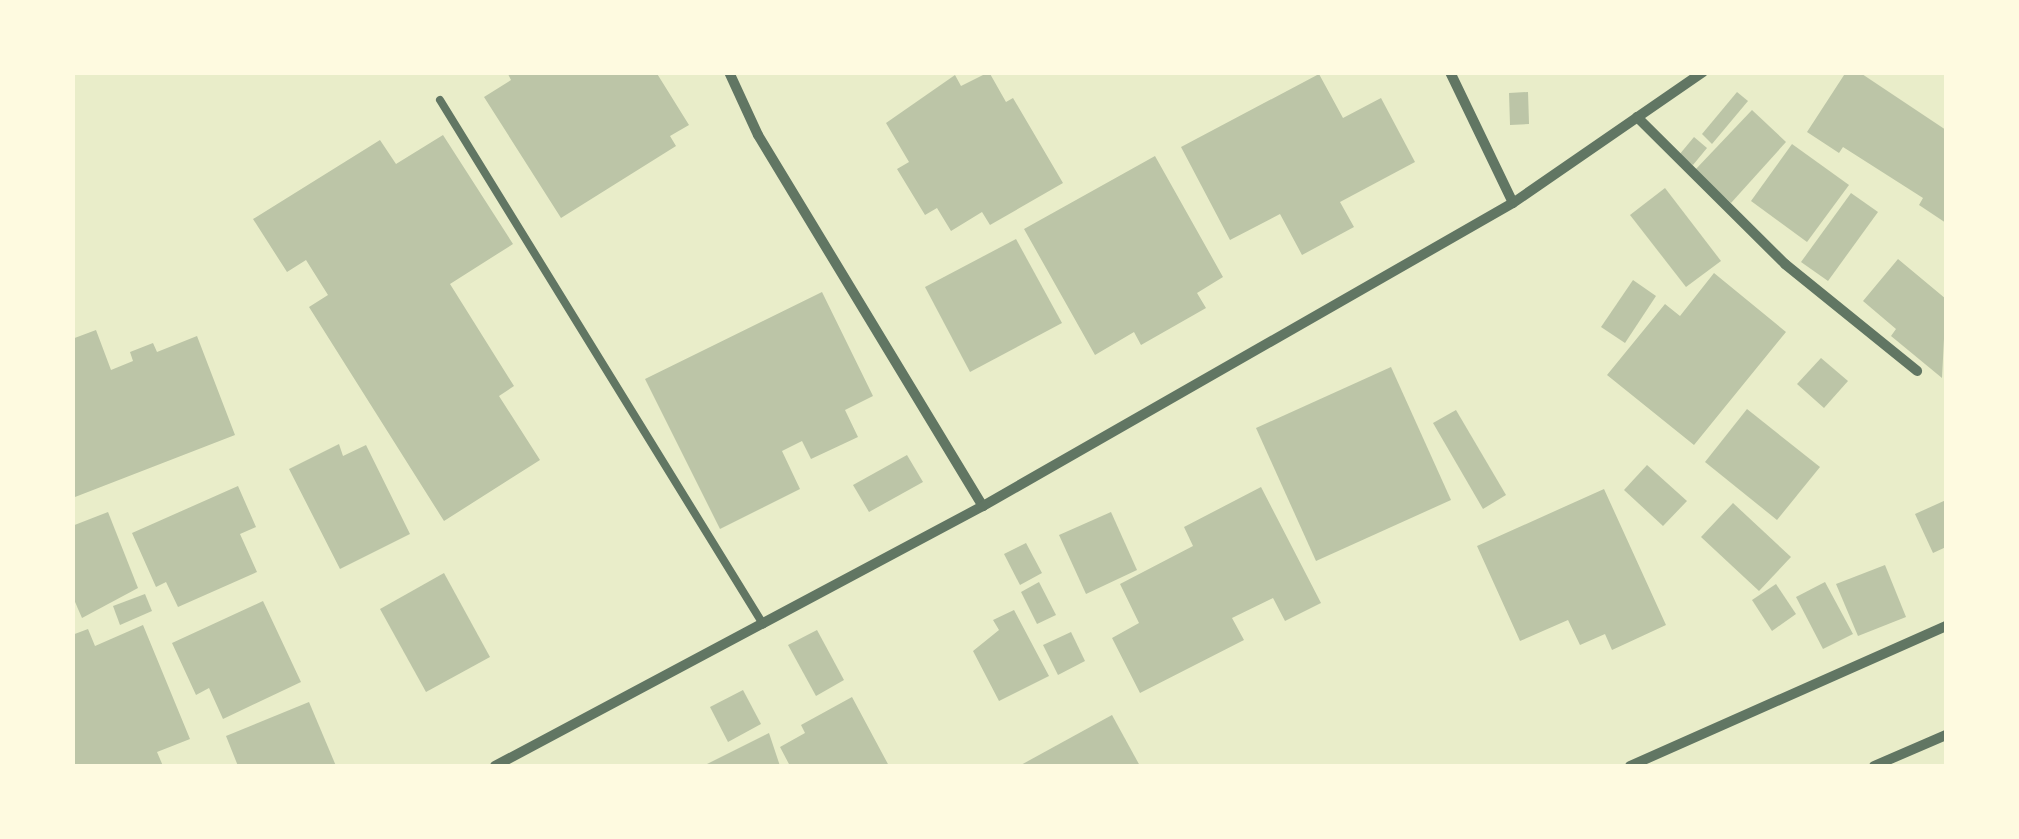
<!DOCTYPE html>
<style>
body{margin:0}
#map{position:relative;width:2019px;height:839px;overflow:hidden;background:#e9edc9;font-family:"Varela Round",sans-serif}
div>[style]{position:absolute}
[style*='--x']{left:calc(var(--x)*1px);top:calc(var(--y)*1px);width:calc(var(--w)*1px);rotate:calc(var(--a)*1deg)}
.building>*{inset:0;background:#bcc5a7}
.service>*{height:8px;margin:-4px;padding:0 4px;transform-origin:4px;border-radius:4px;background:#617663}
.minor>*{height:10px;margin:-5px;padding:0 5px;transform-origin:5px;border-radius:5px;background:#617663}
span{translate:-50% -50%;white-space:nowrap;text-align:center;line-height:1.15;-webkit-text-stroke:10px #fefae0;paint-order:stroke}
.frame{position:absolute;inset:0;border:75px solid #fefae0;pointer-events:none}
</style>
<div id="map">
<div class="building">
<div style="clip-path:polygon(507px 72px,656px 72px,689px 125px,670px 136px,676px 146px,561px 218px,484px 97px,511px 80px)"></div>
<div style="clip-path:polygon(989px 72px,1006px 102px,1013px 98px,1063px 183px,990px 225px,982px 212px,951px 231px,937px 208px,925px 215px,897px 169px,909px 162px,886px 123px,955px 75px,961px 86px)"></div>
<div style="clip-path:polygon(1846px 72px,1859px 72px,1946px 130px,1946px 223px,1919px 205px,1923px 198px,1843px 147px,1839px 153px,1807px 132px)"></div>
<div style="clip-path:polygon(1319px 74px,1343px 118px,1381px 98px,1415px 162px,1340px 202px,1354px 227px,1302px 255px,1280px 214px,1230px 240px,1181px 147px)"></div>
<div style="clip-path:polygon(1528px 92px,1529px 124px,1510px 125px,1509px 93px)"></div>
<div style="clip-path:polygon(1737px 92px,1748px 101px,1712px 144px,1702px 134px)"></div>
<div style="clip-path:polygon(1752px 110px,1786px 142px,1731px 203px,1695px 170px)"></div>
<div style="clip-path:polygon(443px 135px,513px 244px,450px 284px,514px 386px,499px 396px,540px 460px,444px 521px,309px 307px,328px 295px,306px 260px,287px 272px,253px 219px,380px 140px,396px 164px)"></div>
<div style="clip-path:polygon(1694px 137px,1707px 148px,1693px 165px,1679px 155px)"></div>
<div style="clip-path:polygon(1792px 144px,1849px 185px,1807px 242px,1751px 201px)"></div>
<div style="clip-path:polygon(1155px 156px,1223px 277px,1197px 293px,1206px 308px,1141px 345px,1134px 332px,1095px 355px,1024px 229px)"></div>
<div style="clip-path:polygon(1665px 188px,1721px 261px,1686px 287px,1630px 215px)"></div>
<div style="clip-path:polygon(1851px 193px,1878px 212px,1828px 281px,1801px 262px)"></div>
<div style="clip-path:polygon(1016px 239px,1062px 323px,970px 372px,925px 287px)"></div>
<div style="clip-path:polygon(1898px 259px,1946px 299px,1942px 378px,1891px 336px,1896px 329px,1863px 301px)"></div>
<div style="clip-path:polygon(1714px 273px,1786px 332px,1694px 445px,1607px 375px,1665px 304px,1680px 316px)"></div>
<div style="clip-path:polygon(1633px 280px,1656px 296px,1625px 343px,1601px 327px)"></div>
<div style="clip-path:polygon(822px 292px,873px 396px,845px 410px,858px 437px,811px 459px,802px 441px,782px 451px,800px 489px,720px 529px,645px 379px)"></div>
<div style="clip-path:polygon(96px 330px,111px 370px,133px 361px,130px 352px,153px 343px,157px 352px,197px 336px,235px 435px,75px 497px,72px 339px)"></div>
<div style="clip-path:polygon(1821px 358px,1848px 381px,1824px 408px,1797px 384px)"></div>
<div style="clip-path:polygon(1391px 367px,1451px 500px,1316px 561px,1256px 428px)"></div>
<div style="clip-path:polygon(1747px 409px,1820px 467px,1777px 520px,1705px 462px)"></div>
<div style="clip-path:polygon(1456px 410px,1506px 495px,1483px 509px,1433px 423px)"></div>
<div style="clip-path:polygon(339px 444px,343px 456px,366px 445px,410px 534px,340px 569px,289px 469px)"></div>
<div style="clip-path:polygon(907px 455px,923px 482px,869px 512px,853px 485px)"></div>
<div style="clip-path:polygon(1647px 465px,1687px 501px,1663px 526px,1624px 490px)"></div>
<div style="clip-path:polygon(238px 486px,256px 527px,240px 534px,257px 572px,178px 607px,166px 582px,156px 587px,132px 533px)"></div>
<div style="clip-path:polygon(1261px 487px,1321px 603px,1285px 621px,1273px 598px,1232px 618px,1244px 640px,1140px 693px,1112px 638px,1139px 623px,1120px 584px,1193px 546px,1184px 527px)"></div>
<div style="clip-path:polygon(1604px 489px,1666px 625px,1612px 650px,1605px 634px,1580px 645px,1568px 620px,1520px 641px,1477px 546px)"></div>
<div style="clip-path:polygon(1946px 500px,1946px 547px,1933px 553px,1915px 514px)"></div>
<div style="clip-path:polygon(1733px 503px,1791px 557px,1759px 591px,1701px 537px)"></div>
<div style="clip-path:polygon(108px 512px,138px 588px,82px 618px,72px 595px,72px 526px)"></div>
<div style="clip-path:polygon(1111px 512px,1137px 570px,1086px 594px,1059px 535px)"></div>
<div style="clip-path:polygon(1026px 543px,1042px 573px,1020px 585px,1004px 554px)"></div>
<div style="clip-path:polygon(1885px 565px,1906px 617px,1858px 636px,1836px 584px)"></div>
<div style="clip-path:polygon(444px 573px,490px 657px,426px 692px,380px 609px)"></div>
<div style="clip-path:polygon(1039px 582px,1056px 615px,1037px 624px,1021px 592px)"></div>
<div style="clip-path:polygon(1825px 582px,1853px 634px,1823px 649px,1796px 597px)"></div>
<div style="clip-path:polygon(1776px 584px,1796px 614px,1772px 631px,1752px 600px)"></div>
<div style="clip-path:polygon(145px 594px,152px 611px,120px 625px,113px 606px)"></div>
<div style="clip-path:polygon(263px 601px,301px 682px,223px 719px,209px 688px,196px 695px,172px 643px)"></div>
<div style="clip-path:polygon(1014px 610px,1049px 676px,999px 701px,973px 651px,999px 630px,993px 620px)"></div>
<div style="clip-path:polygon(143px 625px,190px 739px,157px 752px,163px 766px,72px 766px,72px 635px,88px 629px,95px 646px)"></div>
<div style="clip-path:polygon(817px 630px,844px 680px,816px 696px,788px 645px)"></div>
<div style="clip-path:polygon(1071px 632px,1085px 661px,1058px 675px,1043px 645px)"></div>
<div style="clip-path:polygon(743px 690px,761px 724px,728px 742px,710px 707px)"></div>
<div style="clip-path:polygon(852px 697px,889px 766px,790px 766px,780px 747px,805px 733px,801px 725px)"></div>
<div style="clip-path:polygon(309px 702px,336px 766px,238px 766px,226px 736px)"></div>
<div style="clip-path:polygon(1112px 715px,1140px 766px,1019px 766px)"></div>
<div style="clip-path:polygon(769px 733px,780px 766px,703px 766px)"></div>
</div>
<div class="service">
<div style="--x:440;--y:100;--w:616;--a:58.35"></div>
</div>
<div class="minor">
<div style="--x:729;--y:72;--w:69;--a:65.3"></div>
<div style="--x:758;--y:135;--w:434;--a:58.8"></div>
<div style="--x:1450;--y:72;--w:145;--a:64.3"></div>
<div style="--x:1637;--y:117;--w:209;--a:44.8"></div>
<div style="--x:1785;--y:264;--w:170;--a:39"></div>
<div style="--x:495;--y:766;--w:553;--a:-28.05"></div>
<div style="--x:983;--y:506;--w:610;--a:-29.76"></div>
<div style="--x:1513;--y:203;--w:231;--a:-34.6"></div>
<div style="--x:1630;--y:766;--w:346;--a:-23.9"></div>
<div style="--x:1874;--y:766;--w:78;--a:-23.3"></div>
</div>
<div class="frame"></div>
</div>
